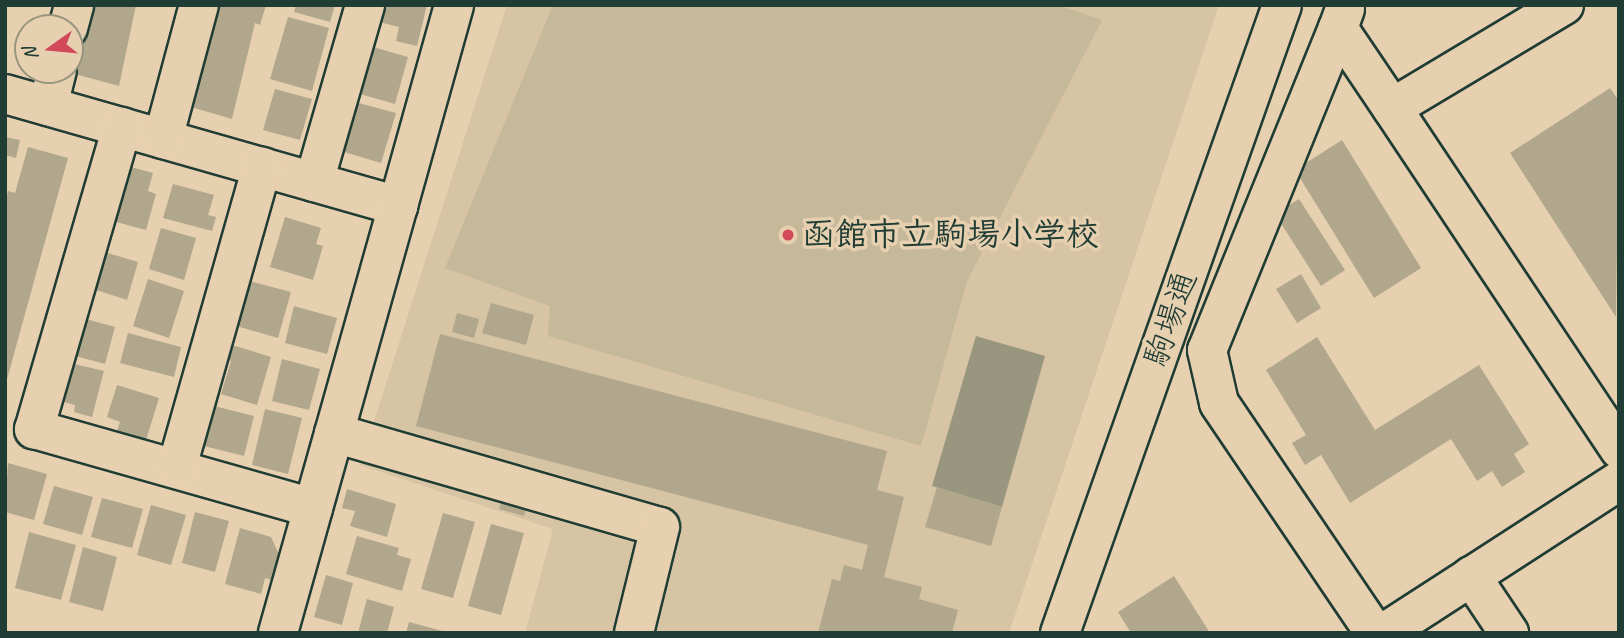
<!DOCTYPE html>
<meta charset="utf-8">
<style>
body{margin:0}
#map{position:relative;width:1624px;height:638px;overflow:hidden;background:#e7d0af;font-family:Caveat,"Klee One",sans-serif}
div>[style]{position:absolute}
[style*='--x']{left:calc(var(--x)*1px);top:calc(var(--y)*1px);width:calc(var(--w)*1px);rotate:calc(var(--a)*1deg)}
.built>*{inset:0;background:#d6c4a4}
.green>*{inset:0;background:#c6b89a}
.water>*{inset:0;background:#98967f}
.building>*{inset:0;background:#b0a78c}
.roads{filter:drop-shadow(2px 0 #1f3d34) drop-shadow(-2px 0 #1f3d34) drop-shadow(0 2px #1f3d34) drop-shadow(0 -2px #1f3d34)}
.minor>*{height:38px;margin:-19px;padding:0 19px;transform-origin:19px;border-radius:19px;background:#e7d0af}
.dots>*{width:19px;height:19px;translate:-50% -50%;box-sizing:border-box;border:4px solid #e7d0af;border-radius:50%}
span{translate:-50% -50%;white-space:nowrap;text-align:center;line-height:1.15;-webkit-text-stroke:7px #e7d0af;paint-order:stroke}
.poi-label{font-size:33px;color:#1f3d34;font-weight:700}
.left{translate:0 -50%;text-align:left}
.street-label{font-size:33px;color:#1f3d34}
.frame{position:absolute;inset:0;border:7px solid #1f3d34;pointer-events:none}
.north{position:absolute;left:14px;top:14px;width:70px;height:70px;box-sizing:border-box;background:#e7d0af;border:2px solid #97957e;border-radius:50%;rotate:255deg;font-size:19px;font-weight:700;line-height:28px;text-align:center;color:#1f3d34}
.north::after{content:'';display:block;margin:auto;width:24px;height:32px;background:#d1495b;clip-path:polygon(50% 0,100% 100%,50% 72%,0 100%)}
</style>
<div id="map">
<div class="built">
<div style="clip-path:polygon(507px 5px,1219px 5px,1009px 633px,525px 633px,553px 529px,360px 465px)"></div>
</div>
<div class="green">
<div style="clip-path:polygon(553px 5px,1058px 5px,1102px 20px,967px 281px,921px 446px,548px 336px,550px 306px,445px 268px)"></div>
</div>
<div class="water">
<div style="clip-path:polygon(976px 336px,1045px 356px,1002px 507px,932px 486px)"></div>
</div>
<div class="building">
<div style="clip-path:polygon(89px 5px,136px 5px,119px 86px,71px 73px)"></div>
<div style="clip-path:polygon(210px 5px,266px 5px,260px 25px,255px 23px,232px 119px,181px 104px)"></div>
<div style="clip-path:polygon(296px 5px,335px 5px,330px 22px,294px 12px)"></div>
<div style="clip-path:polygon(383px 5px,427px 5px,417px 46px,396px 41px,399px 27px,379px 22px)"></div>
<div style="clip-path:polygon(288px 17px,329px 28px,312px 91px,270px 79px)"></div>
<div style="clip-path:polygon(373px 47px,408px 57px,395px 104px,360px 94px)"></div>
<div style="clip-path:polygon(1610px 88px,1619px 101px,1616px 317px,1510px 153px)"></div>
<div style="clip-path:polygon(275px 89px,312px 99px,300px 140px,263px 130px)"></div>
<div style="clip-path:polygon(355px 102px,396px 113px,381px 163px,341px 151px)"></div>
<div style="clip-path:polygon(5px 137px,20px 140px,16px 158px,5px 155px)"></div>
<div style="clip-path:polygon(1342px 140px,1421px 268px,1374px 298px,1295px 170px)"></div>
<div style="clip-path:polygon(28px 147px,68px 158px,6px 383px,5px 203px,8px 191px,15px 193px)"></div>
<div style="clip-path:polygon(124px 165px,153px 173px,148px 191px,156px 194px,146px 230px,109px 220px)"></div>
<div style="clip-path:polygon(173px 184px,214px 195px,208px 215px,216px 217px,212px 231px,163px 218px)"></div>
<div style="clip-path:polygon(1299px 199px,1345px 270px,1321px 286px,1275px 214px)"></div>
<div style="clip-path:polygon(285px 217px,321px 228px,316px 244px,323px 246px,313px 280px,270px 267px)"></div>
<div style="clip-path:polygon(161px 228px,196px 238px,184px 280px,149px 269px)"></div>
<div style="clip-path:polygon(101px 251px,138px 262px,127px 300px,90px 288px)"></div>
<div style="clip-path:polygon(1301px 274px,1321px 308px,1297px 323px,1276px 289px)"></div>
<div style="clip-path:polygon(148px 279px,184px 291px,169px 338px,133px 326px)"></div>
<div style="clip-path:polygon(245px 280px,291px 292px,278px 338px,233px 325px)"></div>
<div style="clip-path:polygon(491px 303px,534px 315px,526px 345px,482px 333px)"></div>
<div style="clip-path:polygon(294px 306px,337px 318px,327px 354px,285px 343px)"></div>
<div style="clip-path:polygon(457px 313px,479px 319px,474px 338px,452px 332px)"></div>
<div style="clip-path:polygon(86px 319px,115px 327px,105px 364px,68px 354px)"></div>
<div style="clip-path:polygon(128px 333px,181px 347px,174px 377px,120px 363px)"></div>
<div style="clip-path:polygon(440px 334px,887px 451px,877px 490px,904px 497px,884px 577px,922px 587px,919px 599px,958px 610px,952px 633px,818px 633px,832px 579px,840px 581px,844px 565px,862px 570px,868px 545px,416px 426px)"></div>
<div style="clip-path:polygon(1317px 337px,1375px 430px,1479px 365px,1529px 444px,1514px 454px,1525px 472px,1502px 487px,1492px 471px,1477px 481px,1451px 439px,1350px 503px,1321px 455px,1305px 465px,1292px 443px,1306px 435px,1266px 370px)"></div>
<div style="clip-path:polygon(229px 344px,271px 357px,257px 405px,221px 394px,231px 361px,225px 359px)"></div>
<div style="clip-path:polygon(282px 359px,320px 369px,309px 410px,272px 401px)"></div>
<div style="clip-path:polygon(66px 362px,104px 371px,92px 417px,74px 412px,75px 405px,56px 400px)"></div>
<div style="clip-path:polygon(117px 385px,159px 398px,146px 440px,117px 431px,120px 422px,107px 417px)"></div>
<div style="clip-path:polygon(210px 405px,254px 416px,244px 456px,200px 445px)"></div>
<div style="clip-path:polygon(265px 409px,302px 418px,288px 474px,252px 465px)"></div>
<div style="clip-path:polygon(8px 463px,47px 474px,34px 520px,5px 512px)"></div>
<div style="clip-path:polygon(54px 486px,93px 497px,82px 535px,43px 524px)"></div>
<div style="clip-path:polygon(937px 487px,1002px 507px,991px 546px,925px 527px)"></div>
<div style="clip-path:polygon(347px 489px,396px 504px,387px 537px,350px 526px,355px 511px,342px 508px)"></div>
<div style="clip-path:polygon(504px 494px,529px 501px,524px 516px,499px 509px)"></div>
<div style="clip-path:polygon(102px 498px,143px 509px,132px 548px,91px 537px)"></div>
<div style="clip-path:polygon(151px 505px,186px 515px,171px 565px,137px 555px)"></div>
<div style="clip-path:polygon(195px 512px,229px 521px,215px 572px,182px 563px)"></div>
<div style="clip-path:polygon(443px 513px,475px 522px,453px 598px,421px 589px)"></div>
<div style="clip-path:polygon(491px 524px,524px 533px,501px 615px,468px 606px)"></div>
<div style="clip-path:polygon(240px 528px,271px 537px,280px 557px,274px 581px,265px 578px,261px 594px,225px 584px)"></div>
<div style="clip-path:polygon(29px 532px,76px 545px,61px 600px,15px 588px)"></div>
<div style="clip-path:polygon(357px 536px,399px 548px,397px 555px,411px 559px,402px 591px,346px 574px)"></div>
<div style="clip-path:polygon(83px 547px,117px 557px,103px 611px,69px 602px)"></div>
<div style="clip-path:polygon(326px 575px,353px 583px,342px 625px,314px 617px)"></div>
<div style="clip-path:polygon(1174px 576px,1210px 633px,1131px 633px,1118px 612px)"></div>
<div style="clip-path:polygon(367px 599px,394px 607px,387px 633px,358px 633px)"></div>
<div style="clip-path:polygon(409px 622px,446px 632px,446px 633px,406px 633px)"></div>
</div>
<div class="roads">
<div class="minor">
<div style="--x:1564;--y:5;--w:200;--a:149.1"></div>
<div style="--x:1392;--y:108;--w:410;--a:56.3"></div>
<div style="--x:1345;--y:9;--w:20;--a:110"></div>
<div style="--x:1338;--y:28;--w:97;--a:56"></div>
<div style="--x:68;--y:28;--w:24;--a:-75"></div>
<div style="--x:1338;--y:28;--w:348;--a:112.1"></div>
<div style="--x:1207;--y:350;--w:54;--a:77.2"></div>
<div style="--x:1219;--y:403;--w:278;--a:55.9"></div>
<div style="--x:5;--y:94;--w:409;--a:15.9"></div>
<div style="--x:398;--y:206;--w:444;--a:105.7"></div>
<div style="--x:48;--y:106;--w:37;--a:-76"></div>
<div style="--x:122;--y:127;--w:315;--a:106.2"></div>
<div style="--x:34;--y:429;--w:290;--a:15.8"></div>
<div style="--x:163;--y:139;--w:139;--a:-75"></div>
<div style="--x:314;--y:182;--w:184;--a:-73.9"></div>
<div style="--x:398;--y:206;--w:209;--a:-74.4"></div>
<div style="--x:334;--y:433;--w:339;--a:16.1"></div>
<div style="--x:660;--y:527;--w:109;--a:103.8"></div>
<div style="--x:177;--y:467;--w:312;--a:-74.2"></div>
<div style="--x:1471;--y:576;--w:69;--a:56.3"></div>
<div style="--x:1060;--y:633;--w:666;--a:-70.53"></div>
<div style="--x:1384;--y:633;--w:280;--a:-32.9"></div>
</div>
</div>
<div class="dots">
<div style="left:788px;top:235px;background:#d1495b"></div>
</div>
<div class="poi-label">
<span class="left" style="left:802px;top:235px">函館市立駒場小学校</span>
</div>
<div class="street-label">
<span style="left:1171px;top:319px;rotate:-71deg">駒場通</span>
</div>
<div class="frame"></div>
<div class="north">N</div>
</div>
